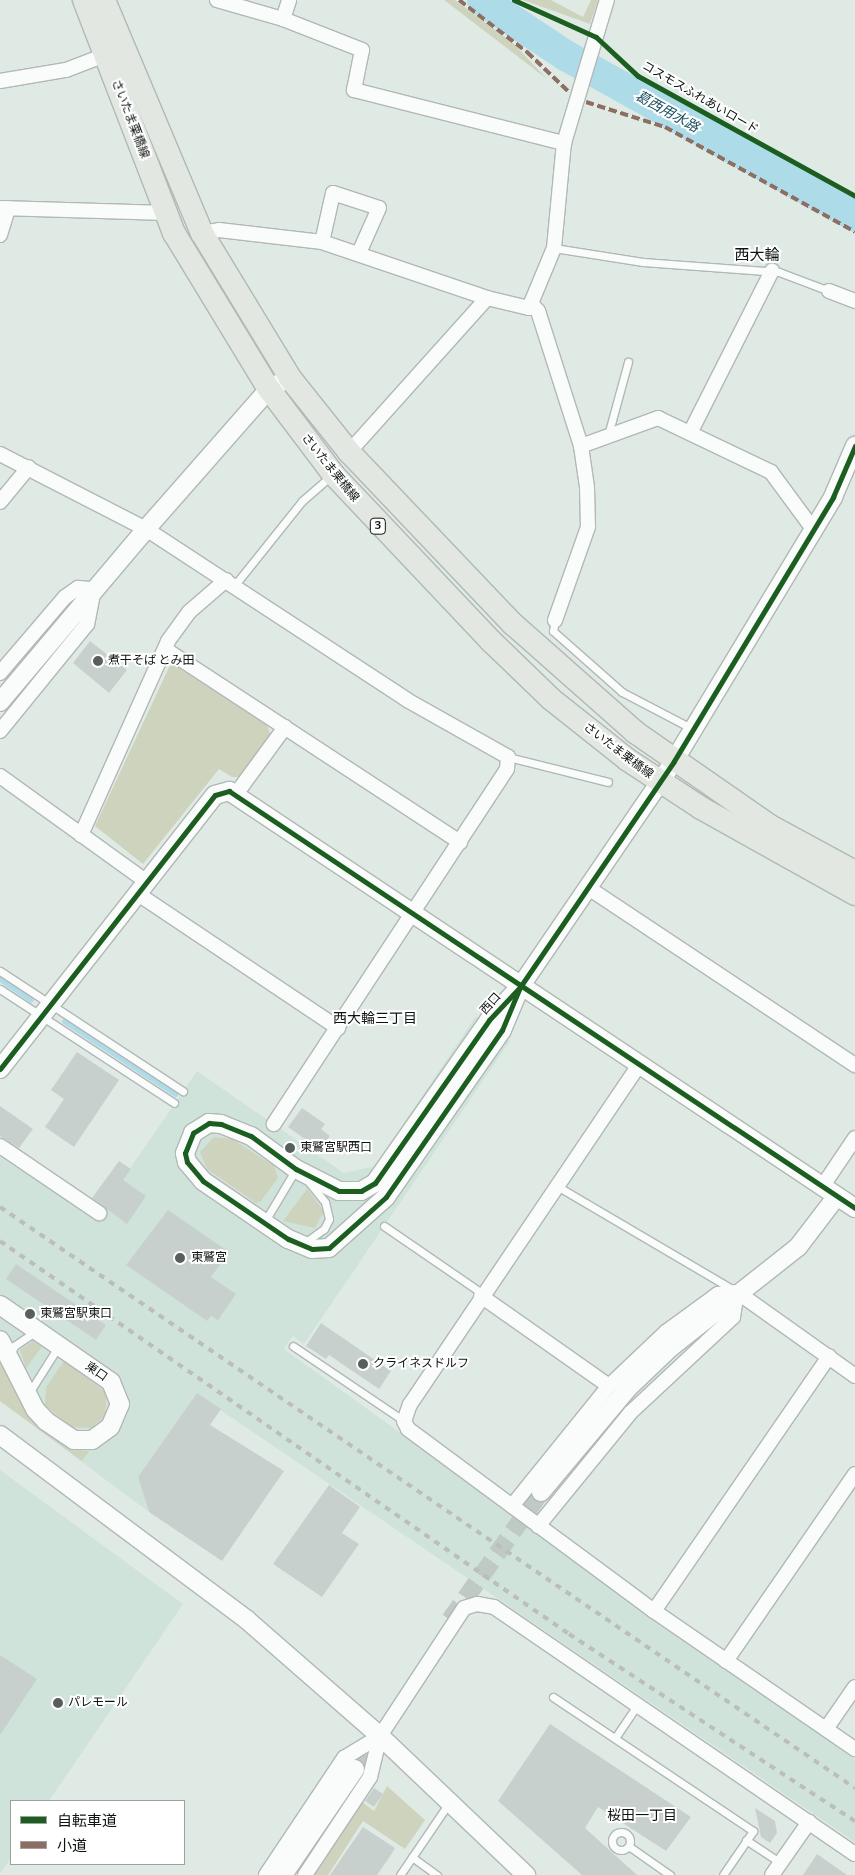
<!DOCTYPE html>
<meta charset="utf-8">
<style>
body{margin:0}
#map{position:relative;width:855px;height:1875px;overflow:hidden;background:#e0eae5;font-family:Bitter,"Noto Sans JP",serif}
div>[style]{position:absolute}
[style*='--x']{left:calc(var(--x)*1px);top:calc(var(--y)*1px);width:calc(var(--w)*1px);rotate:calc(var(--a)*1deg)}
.built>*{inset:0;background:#d0e3da}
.green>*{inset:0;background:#cdd3bd}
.stream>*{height:5px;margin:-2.5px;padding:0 2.5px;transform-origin:2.5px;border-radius:2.5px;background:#aedbe8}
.river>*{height:31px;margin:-15.5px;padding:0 15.5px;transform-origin:15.5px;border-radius:15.5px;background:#aedbe8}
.building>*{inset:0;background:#c8d0cd}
.tertiary-tunnel>*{height:18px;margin-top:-9px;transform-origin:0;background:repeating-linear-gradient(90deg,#c0cac5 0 18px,transparent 0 27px)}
.roads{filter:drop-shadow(1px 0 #b1b8b5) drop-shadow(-1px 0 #b1b8b5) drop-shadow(0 1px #b1b8b5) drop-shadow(0 -1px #b1b8b5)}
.service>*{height:7px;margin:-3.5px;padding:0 3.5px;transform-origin:3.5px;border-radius:3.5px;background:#fafcfb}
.service>.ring{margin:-3.5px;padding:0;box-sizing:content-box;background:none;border:7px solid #fafcfb;border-radius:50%}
.minor>*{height:14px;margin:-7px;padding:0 7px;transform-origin:7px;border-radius:7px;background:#fafcfb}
.tertiary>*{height:18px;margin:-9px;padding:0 9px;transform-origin:9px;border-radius:9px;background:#fafcfb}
.primary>*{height:22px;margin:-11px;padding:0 11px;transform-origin:11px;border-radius:11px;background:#e2e7e2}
.rail>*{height:4px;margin-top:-2px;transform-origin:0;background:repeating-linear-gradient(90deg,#bbbebc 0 6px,transparent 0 12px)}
.quiet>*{height:4px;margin-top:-2px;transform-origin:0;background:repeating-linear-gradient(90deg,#8d6e63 0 8px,transparent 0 12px)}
.cycleway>*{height:5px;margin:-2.5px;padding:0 2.5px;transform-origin:2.5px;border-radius:2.5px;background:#1b5e20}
.dots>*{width:14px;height:14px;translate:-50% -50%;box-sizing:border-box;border:2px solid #fff;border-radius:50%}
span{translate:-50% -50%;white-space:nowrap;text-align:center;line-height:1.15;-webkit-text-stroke:4px #fff;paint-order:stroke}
.shield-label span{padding:1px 4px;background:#fff;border:1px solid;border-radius:4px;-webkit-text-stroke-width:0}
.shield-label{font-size:11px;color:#0d1310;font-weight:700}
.street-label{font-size:12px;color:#0d1310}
.poi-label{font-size:12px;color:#0d1310}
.left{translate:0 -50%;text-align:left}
.water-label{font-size:14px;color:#205261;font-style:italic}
.neighbourhood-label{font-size:14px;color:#0d1310}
.quarter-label{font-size:15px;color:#0d1310}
.legend{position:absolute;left:10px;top:1800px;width:175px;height:65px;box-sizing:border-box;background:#fff;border:1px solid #9ea19f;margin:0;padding:6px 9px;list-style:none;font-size:15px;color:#0d1310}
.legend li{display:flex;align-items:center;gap:10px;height:25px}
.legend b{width:25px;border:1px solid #9ea19f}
</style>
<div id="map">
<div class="built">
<div style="clip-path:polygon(476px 1016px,510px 1041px,304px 1344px,293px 1336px,284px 1349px,855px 1760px,855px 1842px,197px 1394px,138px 1477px,149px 1512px,0 1401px,0 1157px,96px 1218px,197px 1071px,344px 1173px,375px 1166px)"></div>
<div style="clip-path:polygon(0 1470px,183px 1604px,49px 1801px,11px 1801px,11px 1858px,0 1874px)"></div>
</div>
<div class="green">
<div style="clip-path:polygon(444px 0,455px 0,514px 44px,547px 79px)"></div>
<div style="clip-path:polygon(523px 0,551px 0,583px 17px,591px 0,598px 0,590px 24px)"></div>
<div style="clip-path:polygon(171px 663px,267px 725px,271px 736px,241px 777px,232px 777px,219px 769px,143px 864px,95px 826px)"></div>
<div style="clip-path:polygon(214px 1137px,232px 1139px,274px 1166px,278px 1178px,261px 1201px,256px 1203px,207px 1169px,200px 1152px)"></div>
<div style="clip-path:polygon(307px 1189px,324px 1211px,315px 1228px,283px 1221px)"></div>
<div style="clip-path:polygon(33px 1341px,42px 1347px,26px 1368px,20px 1350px)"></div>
<div style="clip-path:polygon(64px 1361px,107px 1393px,105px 1416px,91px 1428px,71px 1427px,45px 1405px,46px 1387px)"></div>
<div style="clip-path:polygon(0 1362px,31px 1419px,70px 1449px,89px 1451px,82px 1461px,0 1401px)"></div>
<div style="clip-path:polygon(387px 1786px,425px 1820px,405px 1849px,363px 1821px,328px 1875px,310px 1875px,361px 1801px,374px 1811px)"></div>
</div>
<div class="stream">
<div style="--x:0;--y:979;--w:37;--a:34"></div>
<div style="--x:64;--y:1021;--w:133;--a:33.3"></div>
</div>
<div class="river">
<div style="--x:482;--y:0;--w:100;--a:33.5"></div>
<div style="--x:565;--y:55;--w:332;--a:29"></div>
</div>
<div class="building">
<div style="clip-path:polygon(90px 641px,127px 670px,109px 693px,73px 663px)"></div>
<div style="clip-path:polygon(77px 1052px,119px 1080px,74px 1147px,45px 1127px,64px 1099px,51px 1090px)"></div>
<div style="clip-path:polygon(0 1106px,33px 1129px,19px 1148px,0 1136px)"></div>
<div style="clip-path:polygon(302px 1108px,325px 1124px,321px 1129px,330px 1136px,320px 1150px,288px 1127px)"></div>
<div style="clip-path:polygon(119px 1161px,131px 1169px,123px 1180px,146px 1196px,127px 1224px,92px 1198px)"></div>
<div style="clip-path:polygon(168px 1210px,229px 1252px,211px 1277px,236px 1294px,218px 1320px,211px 1316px,207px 1321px,126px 1265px)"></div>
<div style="clip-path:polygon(16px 1264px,106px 1325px,96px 1340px,6px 1279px)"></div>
<div style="clip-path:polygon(321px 1323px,391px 1371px,379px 1389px,329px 1355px,326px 1359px,306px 1346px)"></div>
<div style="clip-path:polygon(197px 1393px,221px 1409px,210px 1425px,284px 1471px,222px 1561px,149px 1512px,138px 1477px)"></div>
<div style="clip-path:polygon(329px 1485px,360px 1507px,342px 1533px,359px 1544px,322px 1597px,273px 1564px)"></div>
<div style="clip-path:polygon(0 1655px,37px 1679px,0 1735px)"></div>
<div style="clip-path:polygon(550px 1724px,691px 1817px,666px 1851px,598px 1807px,585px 1828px,637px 1875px,582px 1875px,498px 1801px)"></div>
<div style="clip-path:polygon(374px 1788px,383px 1794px,374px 1807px,365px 1801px)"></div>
<div style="clip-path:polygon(755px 1808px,775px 1821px,777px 1833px,770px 1843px,761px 1837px)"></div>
<div style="clip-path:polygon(363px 1827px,395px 1848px,391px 1855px,377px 1875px,330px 1875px)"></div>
<div style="clip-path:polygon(817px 1854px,847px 1875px,803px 1875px)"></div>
</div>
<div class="tertiary-tunnel">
<div style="--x:450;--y:1620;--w:157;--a:-54.6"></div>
<div style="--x:355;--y:1769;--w:41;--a:-57.8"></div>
</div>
<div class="roads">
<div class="service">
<div style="--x:554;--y:248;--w:90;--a:8.9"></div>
<div style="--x:643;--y:262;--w:136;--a:4.2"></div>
<div style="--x:779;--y:272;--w:53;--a:20.8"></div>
<div style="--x:608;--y:435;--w:76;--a:-74.7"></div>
<div style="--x:234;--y:586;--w:109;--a:-51.3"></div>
<div style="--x:302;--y:501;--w:38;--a:-41"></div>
<div style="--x:555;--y:620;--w:11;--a:100"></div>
<div style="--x:553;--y:631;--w:92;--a:41.5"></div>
<div style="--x:622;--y:692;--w:78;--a:27.6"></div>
<div style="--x:508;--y:757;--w:103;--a:14"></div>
<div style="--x:0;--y:971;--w:219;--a:33.3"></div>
<div style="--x:0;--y:989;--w:208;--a:33.2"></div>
<div style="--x:557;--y:1186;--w:207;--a:30.5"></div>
<div style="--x:265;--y:1221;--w:61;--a:-59.2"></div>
<div style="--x:384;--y:1226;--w:120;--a:34.5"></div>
<div style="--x:303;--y:1244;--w:26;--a:-36"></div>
<div style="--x:324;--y:1229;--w:11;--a:-63"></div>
<div style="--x:329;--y:1219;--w:17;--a:-103"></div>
<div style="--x:325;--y:1202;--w:26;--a:-129"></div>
<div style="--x:293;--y:1346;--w:134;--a:34"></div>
<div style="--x:10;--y:1356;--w:11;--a:-68"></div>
<div style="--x:14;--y:1346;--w:25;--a:-34"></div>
<div style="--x:29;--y:1393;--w:54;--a:-57.8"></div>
<div style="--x:553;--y:1697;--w:241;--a:33.8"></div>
<div style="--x:753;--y:1831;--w:53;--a:124.3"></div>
<div style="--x:615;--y:1738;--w:40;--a:-56"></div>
<div class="ring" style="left:612px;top:1832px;width:11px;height:11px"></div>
<div style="--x:746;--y:1840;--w:42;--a:33.3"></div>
<div style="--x:630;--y:1847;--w:49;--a:35"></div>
<div style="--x:412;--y:1857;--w:31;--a:36"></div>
<div style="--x:400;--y:1875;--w:87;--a:-55.8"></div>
</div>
<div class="minor">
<div style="--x:217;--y:0;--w:69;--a:16.1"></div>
<div style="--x:283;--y:19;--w:85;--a:21.4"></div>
<div style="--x:362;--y:50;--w:41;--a:101.3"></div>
<div style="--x:354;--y:90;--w:217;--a:14.2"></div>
<div style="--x:283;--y:19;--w:20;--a:-72"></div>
<div style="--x:0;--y:81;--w:67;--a:-9.5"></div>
<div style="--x:66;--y:70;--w:42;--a:-21"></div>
<div style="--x:0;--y:208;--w:167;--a:1.7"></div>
<div style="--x:202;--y:233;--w:17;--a:-10"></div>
<div style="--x:219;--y:230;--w:104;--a:6.6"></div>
<div style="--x:322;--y:242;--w:174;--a:18.7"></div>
<div style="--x:487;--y:298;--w:43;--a:13.4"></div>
<div style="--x:529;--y:308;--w:65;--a:-67.4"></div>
<div style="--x:554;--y:248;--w:105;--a:-84.6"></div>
<div style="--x:564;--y:143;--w:149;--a:-73.3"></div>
<div style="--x:0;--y:235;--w:28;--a:-73"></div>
<div style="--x:322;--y:242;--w:50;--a:-77.3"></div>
<div style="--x:333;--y:193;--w:48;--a:18.1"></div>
<div style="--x:379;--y:208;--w:49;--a:114"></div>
<div style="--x:829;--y:291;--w:28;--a:21"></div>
<div style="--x:531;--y:303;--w:11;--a:49"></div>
<div style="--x:538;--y:311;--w:142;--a:72.3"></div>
<div style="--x:581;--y:446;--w:41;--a:81.7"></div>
<div style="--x:587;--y:487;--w:40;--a:88.6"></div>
<div style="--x:588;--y:527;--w:99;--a:109.5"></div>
<div style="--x:690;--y:433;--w:182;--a:-63.2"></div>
<div style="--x:581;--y:446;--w:82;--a:-20"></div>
<div style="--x:658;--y:418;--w:125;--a:25.5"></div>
<div style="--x:771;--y:472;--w:71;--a:53.6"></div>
<div style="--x:349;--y:452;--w:207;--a:-48.1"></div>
<div style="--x:0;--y:454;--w:164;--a:27.2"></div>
<div style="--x:146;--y:529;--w:312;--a:33.2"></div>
<div style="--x:407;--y:700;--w:116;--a:29.4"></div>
<div style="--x:508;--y:757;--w:12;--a:95"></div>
<div style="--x:507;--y:769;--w:425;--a:123.3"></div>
<div style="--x:0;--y:502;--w:45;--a:-50.4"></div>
<div style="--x:165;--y:649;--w:353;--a:33.2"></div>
<div style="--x:0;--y:673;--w:100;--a:-49.5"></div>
<div style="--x:65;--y:597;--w:16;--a:-35"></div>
<div style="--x:78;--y:588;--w:16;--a:4"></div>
<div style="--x:94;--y:589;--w:36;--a:101"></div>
<div style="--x:87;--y:624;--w:138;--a:129.1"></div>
<div style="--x:0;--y:776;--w:181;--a:35.8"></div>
<div style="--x:236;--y:794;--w:83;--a:-53.8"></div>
<div style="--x:81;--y:835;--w:213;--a:-65.8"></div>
<div style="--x:168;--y:641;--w:36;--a:-54"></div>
<div style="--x:189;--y:612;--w:49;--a:-40.9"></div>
<div style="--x:587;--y:887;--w:322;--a:33.6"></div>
<div style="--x:138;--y:894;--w:241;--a:33.8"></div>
<div style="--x:639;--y:1065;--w:409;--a:124"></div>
<div style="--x:410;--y:1404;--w:18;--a:109"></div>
<div style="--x:404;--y:1421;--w:9;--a:63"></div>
<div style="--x:408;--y:1429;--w:306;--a:36.5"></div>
<div style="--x:654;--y:1611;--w:244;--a:34.5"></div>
<div style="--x:0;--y:1146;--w:120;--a:34.1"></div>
<div style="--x:822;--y:1187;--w:59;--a:-56"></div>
<div style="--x:481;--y:1296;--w:156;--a:35.1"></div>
<div style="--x:512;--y:1506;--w:154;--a:-51.1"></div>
<div style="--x:609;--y:1386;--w:79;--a:-43.5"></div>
<div style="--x:666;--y:1332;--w:64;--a:-36.2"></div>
<div style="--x:718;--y:1294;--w:19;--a:-6"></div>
<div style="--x:737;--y:1292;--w:145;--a:35.4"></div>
<div style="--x:538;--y:1526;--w:146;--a:-50.8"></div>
<div style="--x:630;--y:1413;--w:141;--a:-43"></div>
<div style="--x:733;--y:1317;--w:25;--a:-81"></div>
<div style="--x:654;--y:1611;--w:309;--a:-55.5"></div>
<div style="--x:726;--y:1661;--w:227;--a:-55.4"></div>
<div style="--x:826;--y:1729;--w:51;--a:-55.4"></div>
<div style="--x:266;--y:1875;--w:141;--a:-56.3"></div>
<div style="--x:344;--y:1758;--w:42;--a:-31.4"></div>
<div style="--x:305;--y:1875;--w:118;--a:-56.4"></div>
<div style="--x:370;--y:1777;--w:42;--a:-76.3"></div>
<div style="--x:380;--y:1736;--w:153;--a:-56.7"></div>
<div style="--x:464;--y:1608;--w:14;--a:-17"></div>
<div style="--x:477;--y:1604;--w:17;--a:10"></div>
<div style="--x:494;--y:1607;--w:437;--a:34.4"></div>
<div style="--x:772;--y:1875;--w:65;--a:-55.1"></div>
</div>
<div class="tertiary">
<div style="--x:0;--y:702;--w:226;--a:-49.8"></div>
<div style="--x:146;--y:529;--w:186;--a:-48.7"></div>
<div style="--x:269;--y:389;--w:13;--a:-29"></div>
<div style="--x:520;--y:987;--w:47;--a:112.7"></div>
<div style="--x:502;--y:1030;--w:203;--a:124.8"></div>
<div style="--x:386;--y:1197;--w:76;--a:138.2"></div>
<div style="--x:329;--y:1248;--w:17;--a:177"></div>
<div style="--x:312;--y:1249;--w:26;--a:-157"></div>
<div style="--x:288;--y:1239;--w:103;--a:-145.7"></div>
<div style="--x:203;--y:1181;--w:25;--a:-130"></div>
<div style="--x:187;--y:1162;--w:9;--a:-103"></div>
<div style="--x:185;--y:1153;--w:22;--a:-68"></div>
<div style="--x:193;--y:1133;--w:19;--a:-32"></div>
<div style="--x:209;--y:1123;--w:12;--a:5"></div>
<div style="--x:221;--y:1124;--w:32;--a:22"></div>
<div style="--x:251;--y:1136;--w:56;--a:36.3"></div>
<div style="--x:296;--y:1169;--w:48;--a:27.1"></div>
<div style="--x:339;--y:1191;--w:22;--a:0"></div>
<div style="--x:361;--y:1191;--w:16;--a:-30"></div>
<div style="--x:375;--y:1183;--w:199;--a:-55"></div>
<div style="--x:489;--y:1020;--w:45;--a:-46.8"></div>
<div style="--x:520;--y:987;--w:273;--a:-55.7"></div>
<div style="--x:674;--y:761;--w:308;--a:-58.9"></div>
<div style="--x:833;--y:497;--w:56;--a:-66.7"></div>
<div style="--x:0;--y:1069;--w:348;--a:-51.9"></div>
<div style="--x:215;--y:795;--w:15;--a:-16"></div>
<div style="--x:229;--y:791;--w:752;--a:33.67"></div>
<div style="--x:0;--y:1305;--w:135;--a:34.7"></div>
<div style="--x:111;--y:1382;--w:24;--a:68"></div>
<div style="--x:120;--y:1404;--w:25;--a:113"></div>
<div style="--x:110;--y:1427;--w:22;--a:144"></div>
<div style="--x:92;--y:1440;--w:18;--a:180"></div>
<div style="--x:74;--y:1440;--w:34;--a:-146"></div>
<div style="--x:46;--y:1421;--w:16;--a:-133"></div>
<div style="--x:35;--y:1409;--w:77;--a:-116.9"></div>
<div style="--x:0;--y:1435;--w:309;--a:36.8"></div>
<div style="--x:247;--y:1620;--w:176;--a:41.1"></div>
<div style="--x:380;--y:1736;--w:202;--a:43.6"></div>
<div style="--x:541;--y:1492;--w:136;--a:-50.1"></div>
<div style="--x:628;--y:1388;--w:58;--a:-43.6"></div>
<div style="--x:670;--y:1348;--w:163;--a:-38.3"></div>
<div style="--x:798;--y:1247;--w:64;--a:-52.6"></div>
<div style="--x:283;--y:1875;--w:128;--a:-55.8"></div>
</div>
<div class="primary">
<div style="--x:84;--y:0;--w:250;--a:68.9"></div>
<div style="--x:174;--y:233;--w:183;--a:58.7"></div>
<div style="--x:269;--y:389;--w:106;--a:53"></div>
<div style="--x:333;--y:474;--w:230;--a:46.6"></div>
<div style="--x:491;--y:641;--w:83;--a:44"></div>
<div style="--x:551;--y:699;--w:98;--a:38.4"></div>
<div style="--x:628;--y:760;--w:87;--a:33.3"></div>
<div style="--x:701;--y:808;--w:176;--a:29.2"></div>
<div style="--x:104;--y:0;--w:253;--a:67.2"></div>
<div style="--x:202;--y:233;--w:170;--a:58.7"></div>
<div style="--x:290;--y:378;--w:95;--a:51.4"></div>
<div style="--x:349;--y:452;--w:238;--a:46.4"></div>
<div style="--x:513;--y:624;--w:163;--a:41.5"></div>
<div style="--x:635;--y:732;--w:165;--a:34.8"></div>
<div style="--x:770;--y:826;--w:97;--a:28.4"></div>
</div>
</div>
<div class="rail">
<div style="--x:0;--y:1207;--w:1034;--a:34.2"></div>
<div style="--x:0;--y:1241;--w:692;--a:34.63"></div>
<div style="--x:569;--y:1634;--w:342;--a:33.2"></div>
</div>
<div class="quiet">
<div style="--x:459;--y:0;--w:86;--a:37.4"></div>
<div style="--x:527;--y:52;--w:59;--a:43.6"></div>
<div style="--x:586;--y:102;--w:83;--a:17.6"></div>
<div style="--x:665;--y:127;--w:217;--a:28.9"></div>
</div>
<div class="cycleway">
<div style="--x:514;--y:0;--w:90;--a:24.3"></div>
<div style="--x:596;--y:37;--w:57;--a:42.9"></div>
<div style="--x:638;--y:76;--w:248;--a:28.9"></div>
<div style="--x:520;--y:987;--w:47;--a:112.7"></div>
<div style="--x:502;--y:1030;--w:203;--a:124.8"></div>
<div style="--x:386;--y:1197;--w:76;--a:138.2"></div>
<div style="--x:329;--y:1248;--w:17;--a:177"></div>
<div style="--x:312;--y:1249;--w:26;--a:-157"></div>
<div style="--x:288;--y:1239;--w:103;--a:-145.7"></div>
<div style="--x:203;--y:1181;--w:25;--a:-130"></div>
<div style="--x:187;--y:1162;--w:9;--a:-103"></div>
<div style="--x:185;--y:1153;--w:22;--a:-68"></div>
<div style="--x:193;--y:1133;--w:19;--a:-32"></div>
<div style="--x:209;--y:1123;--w:12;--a:5"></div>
<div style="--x:221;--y:1124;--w:32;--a:22"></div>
<div style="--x:251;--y:1136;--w:56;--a:36.3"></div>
<div style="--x:296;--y:1169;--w:48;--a:27.1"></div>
<div style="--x:339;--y:1191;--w:22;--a:0"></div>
<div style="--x:361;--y:1191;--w:16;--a:-30"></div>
<div style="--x:375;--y:1183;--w:199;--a:-55"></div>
<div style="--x:489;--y:1020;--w:45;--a:-46.8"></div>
<div style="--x:520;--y:987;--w:273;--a:-55.7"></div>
<div style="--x:674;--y:761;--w:308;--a:-58.9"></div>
<div style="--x:833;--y:497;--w:56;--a:-66.7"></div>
<div style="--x:0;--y:1069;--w:348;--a:-51.9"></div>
<div style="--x:215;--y:795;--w:15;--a:-16"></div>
<div style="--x:229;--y:791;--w:752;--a:33.67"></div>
</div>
<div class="dots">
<div style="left:98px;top:661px;background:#575e5b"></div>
<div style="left:290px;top:1148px;background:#575e5b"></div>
<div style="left:180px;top:1258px;background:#575e5b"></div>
<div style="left:30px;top:1314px;background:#575e5b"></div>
<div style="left:363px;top:1364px;background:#575e5b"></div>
<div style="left:58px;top:1703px;background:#575e5b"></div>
</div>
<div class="shield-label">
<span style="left:378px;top:526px">3</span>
</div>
<div class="street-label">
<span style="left:700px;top:98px;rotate:30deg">コスモスふれあいロード</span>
<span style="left:130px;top:119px;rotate:69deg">さいたま栗橋線</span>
<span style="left:330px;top:468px;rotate:51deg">さいたま栗橋線</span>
<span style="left:618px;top:751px;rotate:37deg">さいたま栗橋線</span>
<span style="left:491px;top:1004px;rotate:-48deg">西口</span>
<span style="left:96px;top:1372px;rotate:35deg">東口</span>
</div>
<div class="poi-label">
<span class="left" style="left:108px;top:661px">煮干そば とみ田</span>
<span class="left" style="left:300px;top:1148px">東鷲宮駅西口</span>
<span class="left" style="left:191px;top:1258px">東鷲宮</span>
<span class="left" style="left:40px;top:1314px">東鷲宮駅東口</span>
<span class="left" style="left:373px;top:1364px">クライネスドルフ</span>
<span class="left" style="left:68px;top:1703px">パレモール</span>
</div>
<div class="water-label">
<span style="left:667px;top:112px;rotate:29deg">葛西用水路</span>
</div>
<div class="neighbourhood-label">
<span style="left:375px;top:1019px">西大輪三丁目</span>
<span style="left:642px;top:1816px">桜田一丁目</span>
</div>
<div class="quarter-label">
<span style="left:757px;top:256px">西大輪</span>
</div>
<ul class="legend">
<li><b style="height:6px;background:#1b5e20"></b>自転車道</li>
<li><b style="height:6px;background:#8d6e63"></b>小道</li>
</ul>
</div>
